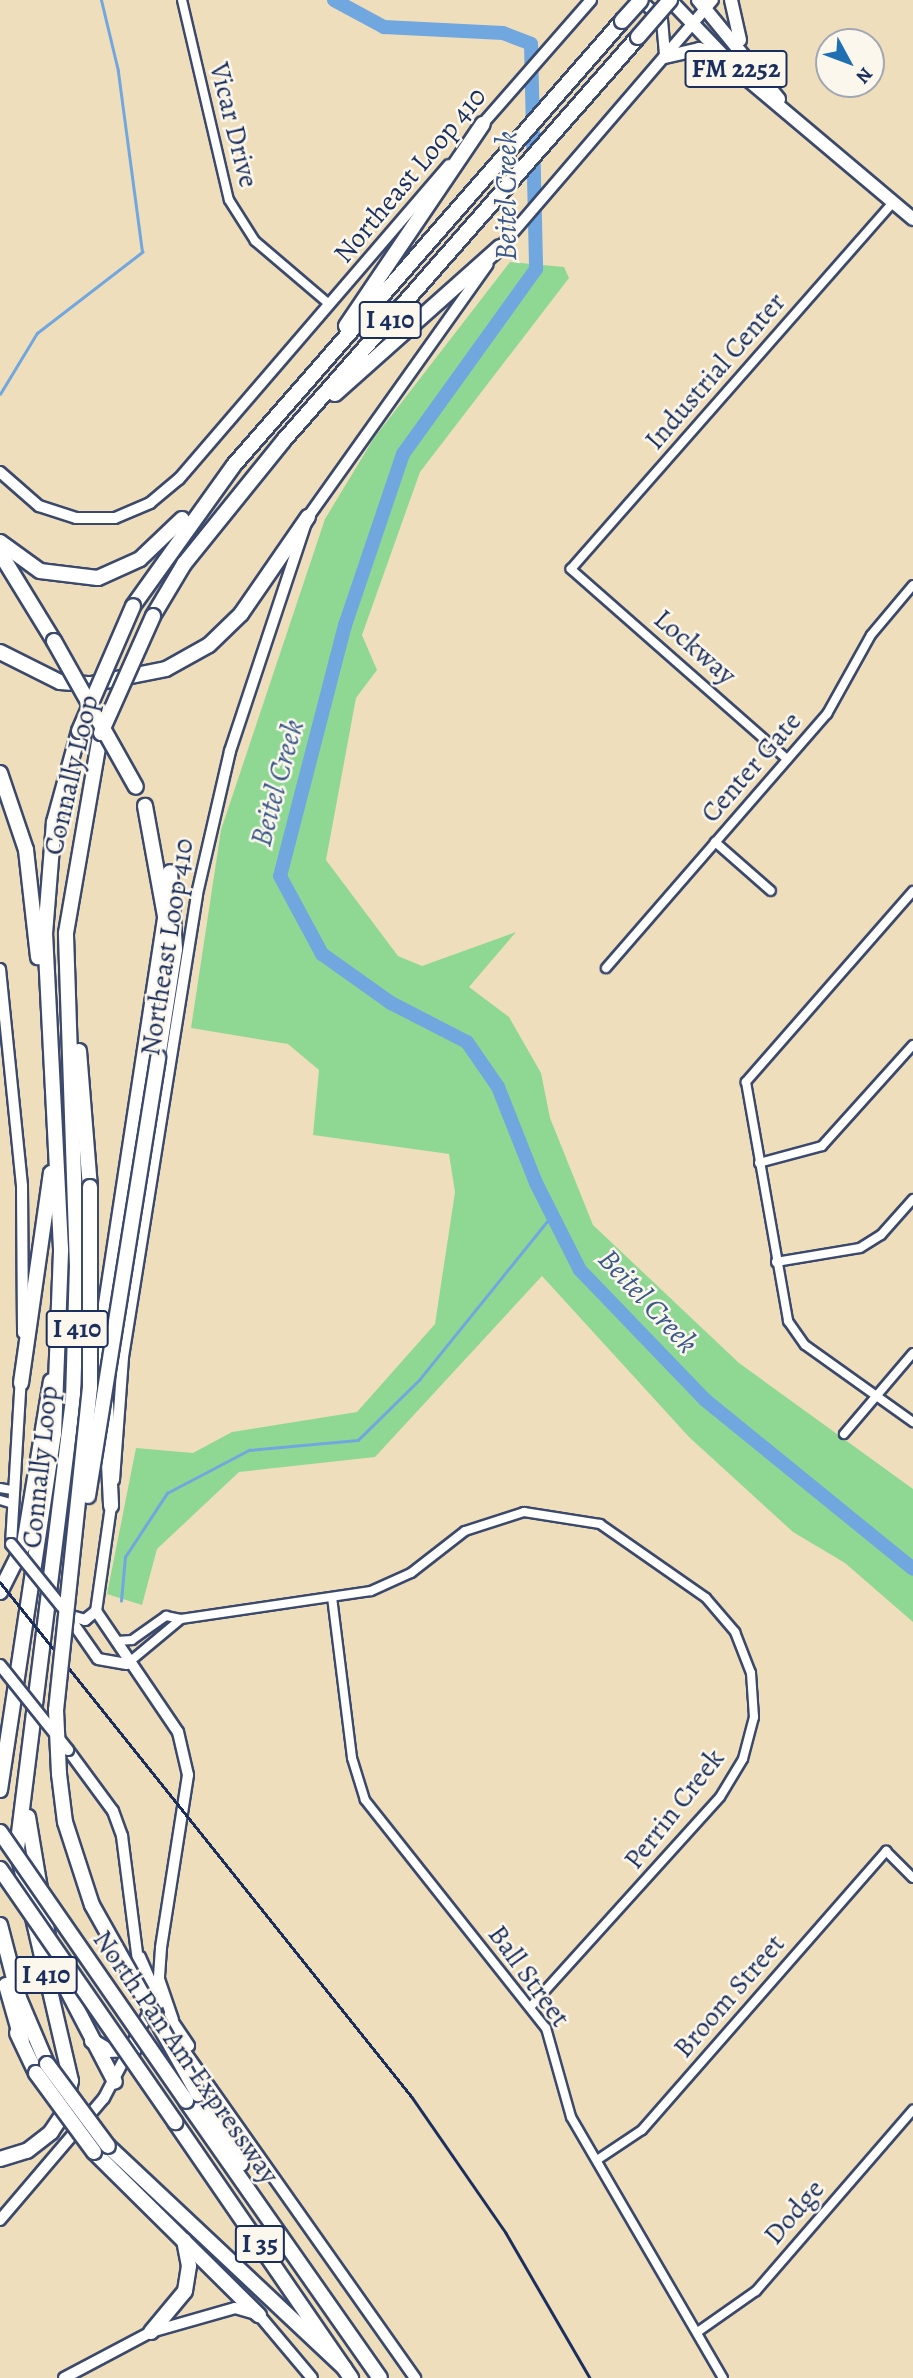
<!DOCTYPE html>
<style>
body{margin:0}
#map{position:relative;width:913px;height:2378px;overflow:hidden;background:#efdebc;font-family:Alegreya,serif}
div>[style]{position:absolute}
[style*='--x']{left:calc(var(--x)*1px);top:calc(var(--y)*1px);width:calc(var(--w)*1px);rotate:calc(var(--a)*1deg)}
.green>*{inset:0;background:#8fd894}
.stream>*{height:2.5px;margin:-1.25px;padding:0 1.25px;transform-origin:1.25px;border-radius:1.25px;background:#71a7df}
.river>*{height:14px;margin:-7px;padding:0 7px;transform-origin:7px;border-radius:7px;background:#71a7df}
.roads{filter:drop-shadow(2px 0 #3b496c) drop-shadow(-2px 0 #3b496c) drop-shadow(0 2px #3b496c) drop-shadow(0 -2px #3b496c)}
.street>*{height:8px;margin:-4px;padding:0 4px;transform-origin:4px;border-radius:4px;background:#fff}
.secondary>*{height:10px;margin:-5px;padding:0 5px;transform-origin:5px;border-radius:5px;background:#fff}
.primary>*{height:12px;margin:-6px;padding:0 6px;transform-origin:6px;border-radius:6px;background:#fff}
.highway>*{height:14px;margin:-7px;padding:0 7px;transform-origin:7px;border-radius:7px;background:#fff}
.rail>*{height:2.5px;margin:-1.25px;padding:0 1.25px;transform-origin:1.25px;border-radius:1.25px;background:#1b2f5e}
.bridges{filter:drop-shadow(2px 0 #3b496c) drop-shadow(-2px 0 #3b496c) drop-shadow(0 2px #3b496c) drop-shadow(0 -2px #3b496c)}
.secondary-bridge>*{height:10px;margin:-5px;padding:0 5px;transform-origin:5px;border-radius:5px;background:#fff}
.highway-bridge>*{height:14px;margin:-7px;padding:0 7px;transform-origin:7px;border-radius:7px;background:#fff}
span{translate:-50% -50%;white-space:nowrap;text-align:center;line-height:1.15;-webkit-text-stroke:5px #fbf7ec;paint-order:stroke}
.shield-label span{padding:2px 5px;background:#fbf7ec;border:2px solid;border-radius:5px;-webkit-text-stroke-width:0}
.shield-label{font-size:26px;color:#1b2f5e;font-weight:700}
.street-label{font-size:28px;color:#1b2f5e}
.water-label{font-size:30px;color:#39598b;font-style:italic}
.north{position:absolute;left:815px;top:28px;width:70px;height:70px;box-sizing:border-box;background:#fbf7ec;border:2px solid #a1a7b3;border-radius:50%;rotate:131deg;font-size:19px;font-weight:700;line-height:28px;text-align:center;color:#1b2f5e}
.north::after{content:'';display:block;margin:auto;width:24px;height:32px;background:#1f6fb2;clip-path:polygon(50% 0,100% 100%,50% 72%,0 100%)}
</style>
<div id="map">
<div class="green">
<div style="clip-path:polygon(510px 262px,564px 267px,569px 278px,420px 472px,362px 635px,377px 670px,356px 698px,326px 860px,398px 956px,422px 966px,516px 932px,469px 987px,509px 1017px,541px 1073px,550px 1118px,593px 1225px,739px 1363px,913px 1489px,913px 1622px,845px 1563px,793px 1532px,689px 1437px,542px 1276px,375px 1457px,239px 1472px,157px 1549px,142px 1605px,107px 1594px,136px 1448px,193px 1453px,232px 1432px,357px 1412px,435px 1324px,455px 1192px,449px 1154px,313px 1135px,319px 1070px,288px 1044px,191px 1028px,221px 830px,325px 519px,374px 438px)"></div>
</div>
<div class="stream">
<div style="--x:0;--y:394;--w:71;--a:-58.8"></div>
<div style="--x:37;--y:333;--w:133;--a:-37.6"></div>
<div style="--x:142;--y:252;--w:183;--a:-97.6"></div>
<div style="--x:118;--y:71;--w:73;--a:-103.5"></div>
<div style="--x:121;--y:1601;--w:44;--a:-84.8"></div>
<div style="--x:125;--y:1557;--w:77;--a:-56.7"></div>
<div style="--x:167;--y:1493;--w:93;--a:-27.7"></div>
<div style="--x:249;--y:1450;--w:109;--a:-5.2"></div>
<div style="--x:358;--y:1440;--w:86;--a:-44.5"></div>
<div style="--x:419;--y:1380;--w:212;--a:-51.1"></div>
</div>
<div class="river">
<div style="--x:334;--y:0;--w:57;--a:28.4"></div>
<div style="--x:384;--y:27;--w:119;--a:2.9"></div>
<div style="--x:503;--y:33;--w:30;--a:21"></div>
<div style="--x:531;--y:44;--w:225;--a:88.7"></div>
<div style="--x:536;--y:269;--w:228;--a:125.7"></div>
<div style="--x:403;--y:454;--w:181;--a:108.7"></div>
<div style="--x:345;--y:625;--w:259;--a:104.5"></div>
<div style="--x:280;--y:876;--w:89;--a:61.7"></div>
<div style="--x:322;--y:954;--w:85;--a:35.4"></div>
<div style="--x:391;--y:1003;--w:85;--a:27.2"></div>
<div style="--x:467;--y:1042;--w:55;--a:55.4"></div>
<div style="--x:498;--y:1087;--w:103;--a:68.4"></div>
<div style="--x:536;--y:1183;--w:97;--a:63.2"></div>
<div style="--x:580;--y:1270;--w:179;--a:46.1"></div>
<div style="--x:704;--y:1399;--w:269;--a:39.1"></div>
</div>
<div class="roads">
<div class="street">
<div style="--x:182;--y:0;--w:205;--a:76.8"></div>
<div style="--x:229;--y:200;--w:49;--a:57.6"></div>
<div style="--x:255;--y:241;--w:97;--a:40.4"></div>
<div style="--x:787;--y:759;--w:288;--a:-138.7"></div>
<div style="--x:571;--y:569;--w:487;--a:-48.7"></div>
<div style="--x:715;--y:842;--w:74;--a:41.2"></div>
<div style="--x:913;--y:891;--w:254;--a:131.2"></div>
<div style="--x:746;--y:1082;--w:243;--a:80"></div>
<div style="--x:788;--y:1321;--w:29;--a:55"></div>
<div style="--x:805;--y:1345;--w:133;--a:35.5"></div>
<div style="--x:606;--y:968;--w:337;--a:-49"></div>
<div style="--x:827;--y:714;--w:90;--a:-60.9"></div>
<div style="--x:871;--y:635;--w:65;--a:-50"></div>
<div style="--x:759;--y:1163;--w:65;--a:-15.1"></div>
<div style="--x:822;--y:1146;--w:136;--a:-48"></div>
<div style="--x:776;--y:1262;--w:85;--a:-9.5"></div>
<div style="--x:860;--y:1248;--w:25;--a:-32"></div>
<div style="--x:881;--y:1235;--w:48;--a:-48.4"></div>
<div style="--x:844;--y:1434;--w:106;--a:-49.6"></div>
<div style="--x:0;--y:1488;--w:11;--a:10"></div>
<div style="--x:0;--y:1500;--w:10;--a:17"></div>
<div style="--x:332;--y:1597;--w:162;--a:82.9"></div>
<div style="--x:352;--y:1758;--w:44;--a:72.8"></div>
<div style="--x:365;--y:1800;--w:291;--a:51.6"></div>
<div style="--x:546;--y:2028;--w:92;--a:74.3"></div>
<div style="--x:571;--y:2117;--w:302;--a:59.8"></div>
<div style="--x:117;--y:1641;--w:15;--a:-4"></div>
<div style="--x:132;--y:1640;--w:42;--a:-35.2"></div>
<div style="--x:166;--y:1616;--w:15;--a:11"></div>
<div style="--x:127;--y:1664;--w:70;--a:-39.8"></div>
<div style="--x:181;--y:1619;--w:192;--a:-8.4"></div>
<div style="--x:371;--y:1591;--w:44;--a:-24.2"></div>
<div style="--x:411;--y:1573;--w:68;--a:-37.9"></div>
<div style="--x:465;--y:1531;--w:62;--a:-17.9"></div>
<div style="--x:524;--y:1512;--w:77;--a:9"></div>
<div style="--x:600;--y:1524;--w:129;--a:34.9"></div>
<div style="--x:706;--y:1598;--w:45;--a:49.5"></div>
<div style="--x:735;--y:1632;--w:44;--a:68.7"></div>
<div style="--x:751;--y:1673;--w:44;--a:86.1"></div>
<div style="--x:754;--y:1717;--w:43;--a:104.7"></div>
<div style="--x:743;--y:1759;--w:44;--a:121.2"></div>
<div style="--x:720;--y:1797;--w:283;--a:132.1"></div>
<div style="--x:597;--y:2160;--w:54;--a:-33.7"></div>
<div style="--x:642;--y:2130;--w:371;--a:-48.8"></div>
<div style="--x:886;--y:1851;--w:38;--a:45"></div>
<div style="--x:699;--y:2331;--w:70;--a:-35.1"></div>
<div style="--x:756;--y:2291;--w:240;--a:-49.1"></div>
</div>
<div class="secondary">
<div style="--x:641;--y:0;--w:29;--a:44"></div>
<div style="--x:662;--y:20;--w:37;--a:85"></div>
<div style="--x:479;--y:128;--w:170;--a:-48.8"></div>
<div style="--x:497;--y:251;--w:331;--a:-49.3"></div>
<div style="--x:0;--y:472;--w:52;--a:41.1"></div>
<div style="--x:39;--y:506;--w:39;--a:18"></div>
<div style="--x:76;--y:518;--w:39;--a:0"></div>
<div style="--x:115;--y:518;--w:38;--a:-23"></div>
<div style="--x:150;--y:503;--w:38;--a:-40"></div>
<div style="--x:179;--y:479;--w:414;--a:-49.3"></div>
<div style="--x:0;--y:969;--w:218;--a:84.2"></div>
<div style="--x:22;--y:1186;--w:147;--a:89.6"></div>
<div style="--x:114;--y:1480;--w:123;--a:-85.8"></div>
<div style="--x:123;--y:1357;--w:469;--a:-80.9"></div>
<div style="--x:197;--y:894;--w:147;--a:-77"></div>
<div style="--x:230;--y:751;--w:247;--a:-71.6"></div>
<div style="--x:308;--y:517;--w:310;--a:-54.6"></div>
<div style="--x:112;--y:1499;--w:113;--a:98.1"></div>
<div style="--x:96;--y:1611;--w:146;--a:55.9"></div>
<div style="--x:178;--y:1732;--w:44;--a:76.9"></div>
<div style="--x:188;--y:1775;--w:175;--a:98.9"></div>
<div style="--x:161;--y:1948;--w:31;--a:94"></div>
<div style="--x:159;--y:1979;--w:43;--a:71.1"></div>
<div style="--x:11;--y:1544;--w:167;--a:-86.6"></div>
<div style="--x:68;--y:1615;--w:18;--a:16"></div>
<div style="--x:85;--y:1620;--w:14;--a:-39"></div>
<div style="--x:68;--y:1616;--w:52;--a:55.1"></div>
<div style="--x:98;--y:1659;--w:29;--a:10"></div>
<div style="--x:68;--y:1750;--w:76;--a:53.6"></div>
<div style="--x:113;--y:1811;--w:27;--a:70"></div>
<div style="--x:122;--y:1836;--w:149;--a:82.7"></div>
<div style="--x:140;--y:1957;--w:50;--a:66.5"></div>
<div style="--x:169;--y:2016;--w:36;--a:56"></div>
<div style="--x:164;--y:2022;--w:436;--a:54.8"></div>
<div style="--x:0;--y:2220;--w:160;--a:-49.6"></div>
<div style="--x:104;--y:2098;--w:104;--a:-62.4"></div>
<div style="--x:64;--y:2378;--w:98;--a:-27.9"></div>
<div style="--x:151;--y:2332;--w:87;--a:-15.9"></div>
<div style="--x:235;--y:2308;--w:25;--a:16"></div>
<div style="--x:259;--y:2315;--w:82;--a:49.9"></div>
</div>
<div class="primary">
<div style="--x:670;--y:0;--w:103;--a:46.2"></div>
<div style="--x:741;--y:74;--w:225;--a:40.1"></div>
<div style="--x:698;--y:0;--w:128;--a:50.7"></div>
<div style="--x:731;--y:0;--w:41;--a:77.3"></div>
<div style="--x:665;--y:57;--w:35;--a:-13"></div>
<div style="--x:699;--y:49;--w:24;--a:17"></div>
</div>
<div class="highway">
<div style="--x:346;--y:326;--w:244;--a:-55.9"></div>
<div style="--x:335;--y:394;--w:221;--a:-41.7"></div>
<div style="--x:0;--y:542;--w:49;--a:35.9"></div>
<div style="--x:40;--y:571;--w:58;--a:6.9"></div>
<div style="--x:98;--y:578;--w:46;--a:-24.3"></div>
<div style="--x:140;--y:559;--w:58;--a:-43.6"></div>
<div style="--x:0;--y:553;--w:103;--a:58.5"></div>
<div style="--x:133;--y:606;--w:173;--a:-54.4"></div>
<div style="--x:234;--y:465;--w:590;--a:-48.85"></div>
<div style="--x:153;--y:616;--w:61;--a:-59.2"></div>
<div style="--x:184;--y:564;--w:159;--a:-51.1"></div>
<div style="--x:284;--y:440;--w:536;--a:-48.7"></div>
<div style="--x:0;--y:652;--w:67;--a:26.6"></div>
<div style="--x:60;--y:682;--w:31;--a:4"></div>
<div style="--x:91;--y:684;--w:76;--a:-11.3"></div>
<div style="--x:166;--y:669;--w:49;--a:-29.2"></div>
<div style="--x:209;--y:645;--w:45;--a:-44.1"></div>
<div style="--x:241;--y:614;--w:118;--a:-55.4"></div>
<div style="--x:0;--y:773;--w:81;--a:71.3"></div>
<div style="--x:26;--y:850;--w:108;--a:83.6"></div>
<div style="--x:79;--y:1051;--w:136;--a:85.4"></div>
<div style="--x:158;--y:1058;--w:110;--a:-81.1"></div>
<div style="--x:175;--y:949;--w:77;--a:-93.7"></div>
<div style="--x:21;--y:1383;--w:212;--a:-81.9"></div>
<div style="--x:93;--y:1389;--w:478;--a:-81.3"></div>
<div style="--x:165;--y:916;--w:112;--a:-100.3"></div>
<div style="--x:106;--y:1402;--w:104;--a:87.2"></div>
<div style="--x:0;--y:1592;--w:54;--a:-63.4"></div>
<div style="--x:24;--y:1544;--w:165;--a:-80.6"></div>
<div style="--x:0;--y:1790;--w:360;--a:-81.4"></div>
<div style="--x:54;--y:1434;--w:185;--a:-87.8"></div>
<div style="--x:61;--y:1249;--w:315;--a:-92.9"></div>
<div style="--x:45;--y:934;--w:112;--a:-85.4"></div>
<div style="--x:54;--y:822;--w:94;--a:-74.6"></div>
<div style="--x:28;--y:1817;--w:146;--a:80.5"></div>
<div style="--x:52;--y:1961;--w:136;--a:62.5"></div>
<div style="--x:0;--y:1925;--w:75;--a:75.4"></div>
<div style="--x:19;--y:1998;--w:72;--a:67"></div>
<div style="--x:6;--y:1985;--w:58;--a:74.1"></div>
<div style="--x:17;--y:2033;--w:44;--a:64.6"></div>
<div style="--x:92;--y:2041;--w:17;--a:31"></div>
<div style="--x:107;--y:2050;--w:27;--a:-2"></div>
<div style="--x:198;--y:2094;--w:82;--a:58.4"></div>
<div style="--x:186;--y:2101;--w:338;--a:55"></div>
<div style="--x:175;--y:2122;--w:311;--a:55.5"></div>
<div style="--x:108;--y:2146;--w:324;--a:43.2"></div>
<div style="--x:94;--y:2152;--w:232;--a:44.7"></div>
<div style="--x:0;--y:2159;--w:28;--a:-17"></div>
<div style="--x:27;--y:2151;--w:31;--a:-38"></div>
<div style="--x:51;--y:2132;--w:23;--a:-56"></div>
<div style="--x:64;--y:2113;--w:33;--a:-78"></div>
<div style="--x:71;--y:2081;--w:238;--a:-103.1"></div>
<div style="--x:17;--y:1849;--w:452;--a:-82.9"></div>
<div style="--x:73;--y:1400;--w:133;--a:-88.3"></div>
<div style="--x:77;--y:1267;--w:334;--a:-91.9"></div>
<div style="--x:66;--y:933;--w:199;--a:-80.2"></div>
<div style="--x:151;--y:2332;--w:53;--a:-50.3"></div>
<div style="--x:185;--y:2291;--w:25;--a:-81"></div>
<div style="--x:189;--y:2266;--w:26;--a:-101"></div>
</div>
</div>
<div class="rail">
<div style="--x:0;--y:1582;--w:660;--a:51.34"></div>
<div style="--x:412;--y:2097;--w:165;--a:55.3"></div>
<div style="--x:506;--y:2233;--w:168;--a:59.9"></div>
</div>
<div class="bridges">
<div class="secondary-bridge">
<div style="--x:11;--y:1544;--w:81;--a:51"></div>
<div style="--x:0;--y:1665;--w:109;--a:51.3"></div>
</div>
<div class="highway-bridge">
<div style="--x:622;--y:21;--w:28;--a:-48"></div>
<div style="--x:638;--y:37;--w:49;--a:-49.1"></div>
<div style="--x:54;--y:641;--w:167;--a:60.7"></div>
<div style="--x:79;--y:731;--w:136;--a:-66.6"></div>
<div style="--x:101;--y:733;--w:128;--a:-66"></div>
<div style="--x:90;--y:1187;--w:200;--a:90"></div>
<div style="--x:90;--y:1387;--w:325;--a:96"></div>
<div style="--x:56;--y:1710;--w:64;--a:87.3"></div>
<div style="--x:59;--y:1774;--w:48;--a:82.9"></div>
<div style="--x:65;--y:1822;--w:87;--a:72"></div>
<div style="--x:92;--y:1905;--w:217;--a:60.7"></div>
<div style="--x:88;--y:1496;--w:444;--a:-80.9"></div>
<div style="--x:0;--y:1832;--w:327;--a:55.3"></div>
<div style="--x:0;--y:1869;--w:308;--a:55.3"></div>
<div style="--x:47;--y:2064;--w:102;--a:53.4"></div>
<div style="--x:36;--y:2073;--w:98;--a:53.7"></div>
</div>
</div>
<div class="shield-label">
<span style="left:736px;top:69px">FM 2252</span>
<span style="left:390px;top:320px">I 410</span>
<span style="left:77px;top:1329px">I 410</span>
<span style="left:46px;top:1975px">I 410</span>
<span style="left:260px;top:2244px">I 35</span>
</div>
<div class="street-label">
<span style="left:234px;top:125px;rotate:76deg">Vicar Drive</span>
<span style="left:410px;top:175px;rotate:-50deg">Northeast Loop 410</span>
<span style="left:715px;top:371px;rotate:-49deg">Industrial Center</span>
<span style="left:695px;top:647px;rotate:41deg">Lockway</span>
<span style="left:751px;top:767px;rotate:-49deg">Center Gate</span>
<span style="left:71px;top:775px;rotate:-77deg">Connally Loop</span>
<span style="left:167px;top:947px;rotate:-81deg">Northeast Loop 410</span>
<span style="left:40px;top:1467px;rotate:-84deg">Connally Loop</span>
<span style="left:674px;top:1809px;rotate:-52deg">Perrin Creek</span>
<span style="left:529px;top:1976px;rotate:54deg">Ball Street</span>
<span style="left:729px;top:1996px;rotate:-49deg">Broom Street</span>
<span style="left:186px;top:2057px;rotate:55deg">North Pan Am Expressway</span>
<span style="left:794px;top:2212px;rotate:-49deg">Dodge</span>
</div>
<div class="water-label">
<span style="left:506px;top:196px;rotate:-90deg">Beitel Creek</span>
<span style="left:277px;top:783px;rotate:-75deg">Beitel Creek</span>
<span style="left:648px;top:1301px;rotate:47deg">Beitel Creek</span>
</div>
<div class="north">N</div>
</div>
